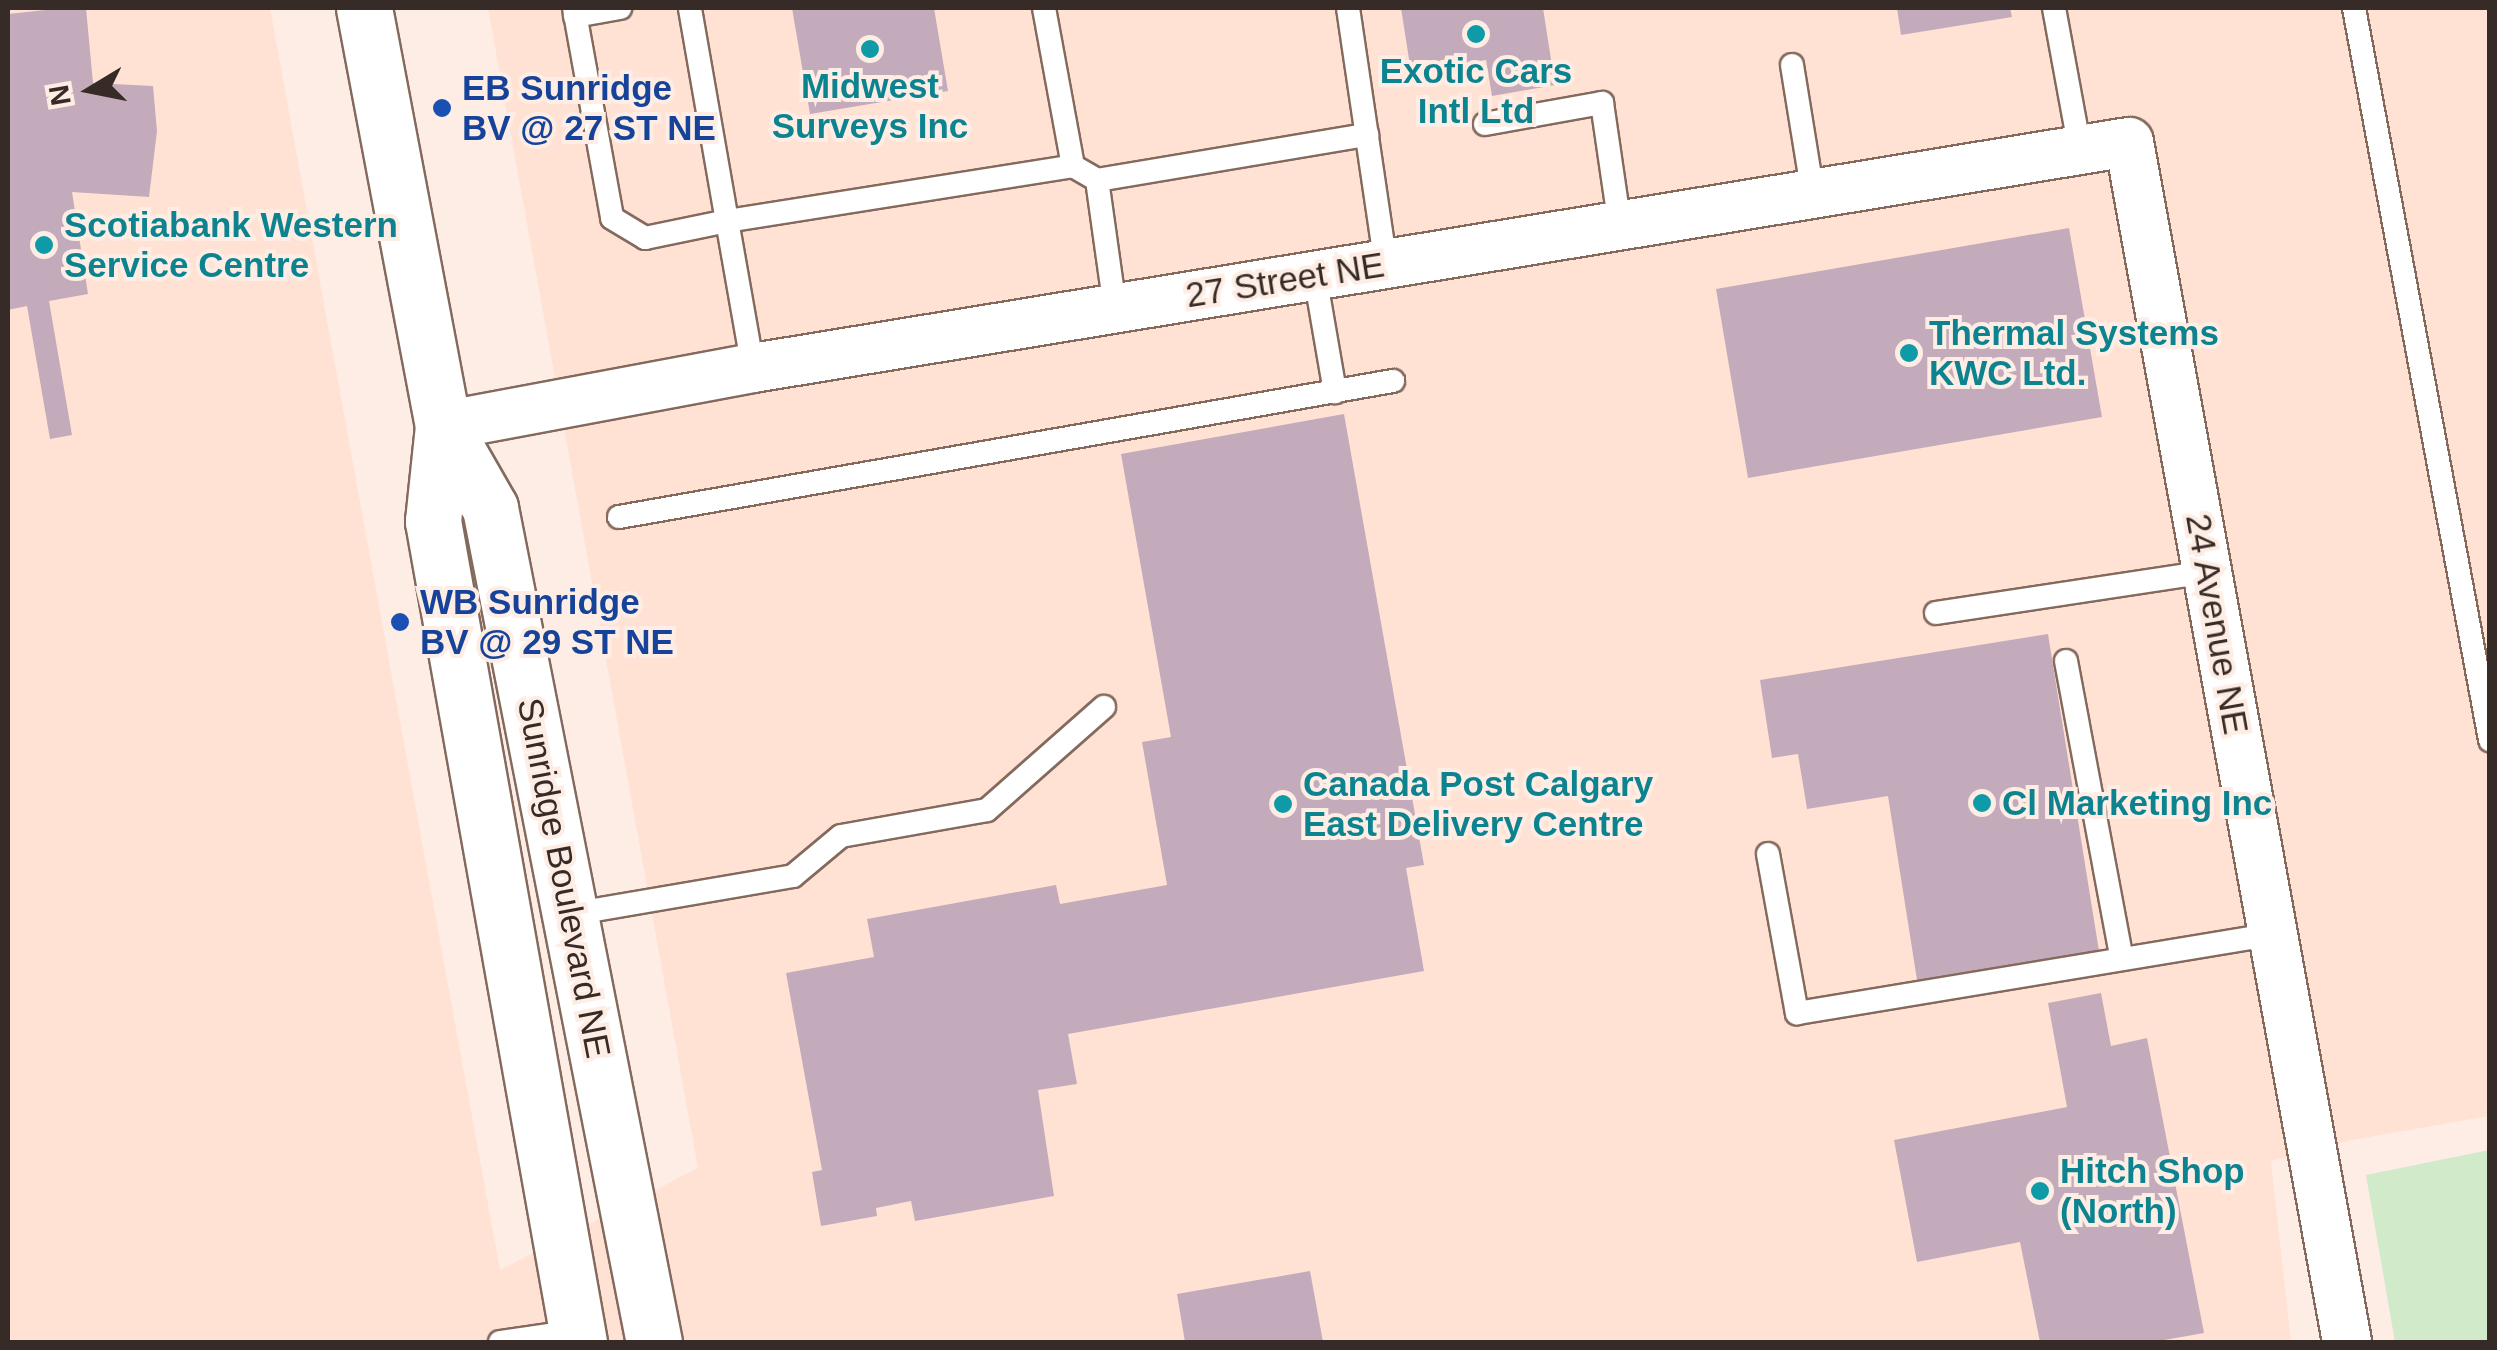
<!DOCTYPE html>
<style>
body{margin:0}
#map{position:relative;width:2497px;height:1350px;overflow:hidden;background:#feede4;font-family:Helvetica,sans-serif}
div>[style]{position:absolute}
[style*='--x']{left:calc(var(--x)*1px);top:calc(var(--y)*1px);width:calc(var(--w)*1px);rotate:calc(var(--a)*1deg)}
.built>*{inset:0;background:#ffe2d4}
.green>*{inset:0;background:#d0eaca}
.building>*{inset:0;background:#c4abbc}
.roads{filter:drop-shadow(2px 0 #836a5d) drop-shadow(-2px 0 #836a5d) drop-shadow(0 2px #836a5d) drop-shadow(0 -2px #836a5d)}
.lane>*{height:22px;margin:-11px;padding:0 11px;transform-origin:11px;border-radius:11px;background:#fff}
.street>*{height:48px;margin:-24px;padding:0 24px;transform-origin:24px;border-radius:24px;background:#fff}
.secondary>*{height:55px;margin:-27.5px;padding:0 27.5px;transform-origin:27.5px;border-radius:27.5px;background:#fff}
.dots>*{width:28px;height:28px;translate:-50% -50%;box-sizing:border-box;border:5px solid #feede4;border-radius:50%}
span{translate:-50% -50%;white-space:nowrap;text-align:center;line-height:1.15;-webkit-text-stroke:8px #feede4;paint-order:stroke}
.culture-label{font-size:35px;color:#0d838f;font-weight:700}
.left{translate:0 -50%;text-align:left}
.transit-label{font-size:35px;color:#164399;font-weight:700}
.street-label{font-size:35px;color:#362b26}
.frame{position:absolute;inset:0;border:10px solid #362b26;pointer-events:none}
.north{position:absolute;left:40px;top:40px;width:100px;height:100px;-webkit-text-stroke:8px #feede4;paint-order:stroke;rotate:260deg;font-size:28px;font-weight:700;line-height:40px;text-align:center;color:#362b26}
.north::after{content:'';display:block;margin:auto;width:35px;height:45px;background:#362b26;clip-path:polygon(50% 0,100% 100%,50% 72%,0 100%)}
</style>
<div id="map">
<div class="built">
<div style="clip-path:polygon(8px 8px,270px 8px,500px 1270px,698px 1168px,488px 8px,2489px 8px,2489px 1116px,2352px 1140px,2271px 1161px,2291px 1342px,8px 1342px)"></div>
</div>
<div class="green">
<div style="clip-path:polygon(2489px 1150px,2489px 1342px,2395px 1342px,2366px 1175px)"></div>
</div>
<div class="building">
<div style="clip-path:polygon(64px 8px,86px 8px,93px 83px,153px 86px,157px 131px,149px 197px,72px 192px,88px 294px,49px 301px,72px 435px,50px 439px,27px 306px,8px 310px,8px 14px)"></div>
<div style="clip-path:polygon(792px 8px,934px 8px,948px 91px,810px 114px)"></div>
<div style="clip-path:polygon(1401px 8px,1543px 8px,1555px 85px,1492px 96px,1486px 60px,1411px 72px)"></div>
<div style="clip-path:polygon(1897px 8px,2010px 8px,2012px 17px,1901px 35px)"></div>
<div style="clip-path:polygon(2069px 228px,2102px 417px,1748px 478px,1716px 289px)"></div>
<div style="clip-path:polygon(1344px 414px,1424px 865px,1406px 868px,1424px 971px,1068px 1034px,1077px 1084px,1038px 1090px,1054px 1196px,915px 1221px,911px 1201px,876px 1208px,877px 1216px,821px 1226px,812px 1172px,822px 1170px,786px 973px,874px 957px,867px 919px,1056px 885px,1060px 904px,1167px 885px,1142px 742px,1171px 737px,1121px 454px)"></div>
<div style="clip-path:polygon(2048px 634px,2099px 951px,1917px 980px,1888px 796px,1807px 809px,1798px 754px,1772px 758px,1760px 680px)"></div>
<div style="clip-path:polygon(2101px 993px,2111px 1046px,2147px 1038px,2204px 1333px,2153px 1342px,2040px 1342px,2020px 1242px,1917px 1262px,1894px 1140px,2067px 1107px,2048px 1003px)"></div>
<div style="clip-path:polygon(1310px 1271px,1323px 1342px,1185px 1342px,1177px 1294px)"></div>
</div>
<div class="roads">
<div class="lane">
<div style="--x:574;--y:8;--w:213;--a:79.7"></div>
<div style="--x:612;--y:218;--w:39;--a:31"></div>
<div style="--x:645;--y:238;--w:84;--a:-11.7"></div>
<div style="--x:727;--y:221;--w:216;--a:-99.9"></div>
<div style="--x:1044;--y:8;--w:161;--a:79.6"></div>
<div style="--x:1348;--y:8;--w:259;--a:81.6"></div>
<div style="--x:2054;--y:8;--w:144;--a:79.6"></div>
<div style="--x:2354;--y:8;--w:745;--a:79.47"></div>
<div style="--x:575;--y:16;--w:46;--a:-10.1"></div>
<div style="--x:1792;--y:65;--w:131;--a:80.8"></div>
<div style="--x:1485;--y:124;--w:119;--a:-10.2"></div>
<div style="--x:1602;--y:103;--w:124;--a:81.7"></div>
<div style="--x:1315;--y:276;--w:118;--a:80.2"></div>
<div style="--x:1115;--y:308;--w:129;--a:-98"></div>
<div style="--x:1097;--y:180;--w:274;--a:-9.5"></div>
<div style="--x:753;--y:368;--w:149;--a:-100"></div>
<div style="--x:727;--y:221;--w:350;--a:-9"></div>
<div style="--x:1073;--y:166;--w:28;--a:30"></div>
<div style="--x:619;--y:517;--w:786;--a:-9.97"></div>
<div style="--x:1936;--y:613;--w:274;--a:-8.6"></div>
<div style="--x:2066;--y:661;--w:303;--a:79.4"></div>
<div style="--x:1768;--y:854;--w:162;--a:79.7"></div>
<div style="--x:1797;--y:1013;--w:483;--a:-9.4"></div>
<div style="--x:571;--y:914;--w:225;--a:-9.7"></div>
<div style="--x:793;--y:876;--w:62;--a:-39.8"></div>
<div style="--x:841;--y:836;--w:148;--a:-10.1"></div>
<div style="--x:987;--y:810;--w:156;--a:-41.4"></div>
<div style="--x:500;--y:1342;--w:77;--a:-8.2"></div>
</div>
<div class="street">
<div style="--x:443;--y:426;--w:315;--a:-10.6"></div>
<div style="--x:753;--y:368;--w:1394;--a:-9.33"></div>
<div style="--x:2129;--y:142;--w:1220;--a:79.7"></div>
</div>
<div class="secondary">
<div style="--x:364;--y:8;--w:425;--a:79.3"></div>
<div style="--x:443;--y:426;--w:96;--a:96"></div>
<div style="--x:433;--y:521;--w:834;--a:79.92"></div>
<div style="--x:443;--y:426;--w:95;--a:60.2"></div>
<div style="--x:490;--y:508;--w:850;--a:78.88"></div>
</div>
</div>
<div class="dots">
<div style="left:1476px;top:34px;background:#0f9aa8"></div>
<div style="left:870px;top:49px;background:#0f9aa8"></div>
<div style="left:442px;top:108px;background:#1a4fb4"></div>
<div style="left:44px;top:245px;background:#0f9aa8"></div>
<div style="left:1909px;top:353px;background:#0f9aa8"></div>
<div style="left:400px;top:622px;background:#1a4fb4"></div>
<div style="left:1982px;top:803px;background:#0f9aa8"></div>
<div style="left:1283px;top:804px;background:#0f9aa8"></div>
<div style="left:2040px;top:1191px;background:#0f9aa8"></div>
</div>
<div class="culture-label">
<span style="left:1476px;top:91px">Exotic Cars<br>Intl Ltd</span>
<span style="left:870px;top:106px">Midwest<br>Surveys Inc</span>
<span class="left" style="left:64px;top:245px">Scotiabank Western<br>Service Centre</span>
<span class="left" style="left:1929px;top:353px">Thermal Systems<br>KWC Ltd.</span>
<span class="left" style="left:1303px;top:804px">Canada Post Calgary<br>East Delivery Centre</span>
<span class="left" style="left:2002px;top:803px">Cl Marketing Inc</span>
<span class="left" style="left:2060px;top:1191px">Hitch Shop<br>(North)</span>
</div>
<div class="transit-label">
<span class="left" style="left:462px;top:108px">EB Sunridge<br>BV @ 27 ST NE</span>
<span class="left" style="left:420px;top:622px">WB Sunridge<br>BV @ 29 ST NE</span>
</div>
<div class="street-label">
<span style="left:1285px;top:280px;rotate:-9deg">27 Street NE</span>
<span style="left:2217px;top:624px;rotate:80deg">24 Avenue NE</span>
<span style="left:564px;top:878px;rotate:79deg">Sunridge Boulevard NE</span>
</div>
<div class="frame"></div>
<div class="north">N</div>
</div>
